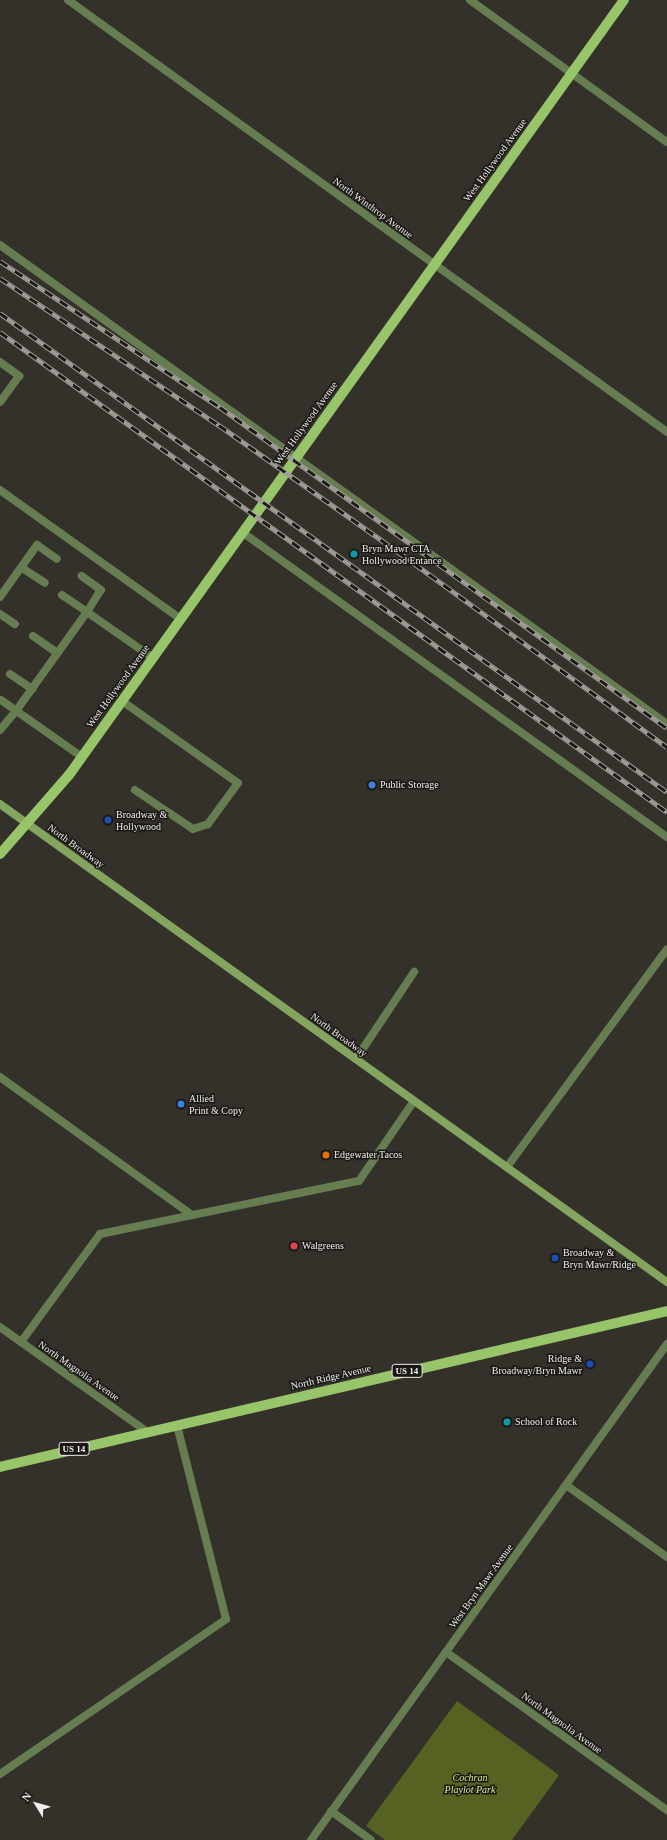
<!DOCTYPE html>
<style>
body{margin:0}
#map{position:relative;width:667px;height:1840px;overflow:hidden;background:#34312b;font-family:Georgia,serif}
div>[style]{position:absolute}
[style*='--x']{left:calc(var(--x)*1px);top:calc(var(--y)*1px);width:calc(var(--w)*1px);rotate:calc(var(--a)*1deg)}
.green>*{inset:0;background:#566222}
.lane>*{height:8px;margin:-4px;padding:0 4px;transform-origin:4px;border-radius:4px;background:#667c51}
.street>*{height:8px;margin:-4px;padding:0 4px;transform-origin:4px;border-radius:4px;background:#667c51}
.secondary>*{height:8px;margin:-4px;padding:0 4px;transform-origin:4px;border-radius:4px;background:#83a55f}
.primary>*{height:10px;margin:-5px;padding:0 5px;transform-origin:5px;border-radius:5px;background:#99c56a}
.rail>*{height:4.5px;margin-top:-2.25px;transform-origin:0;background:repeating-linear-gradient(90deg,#1b1916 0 9px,#a09d98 0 18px);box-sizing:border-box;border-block:1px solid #a09d98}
.dots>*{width:11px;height:11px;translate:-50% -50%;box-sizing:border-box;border:2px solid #1b1916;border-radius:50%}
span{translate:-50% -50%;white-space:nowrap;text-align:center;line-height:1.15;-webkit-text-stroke:3px #1b1916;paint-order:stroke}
.shield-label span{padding:1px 3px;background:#1b1916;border:1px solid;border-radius:3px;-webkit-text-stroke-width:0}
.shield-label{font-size:9px;color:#f0eeea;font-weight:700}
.street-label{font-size:10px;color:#f0eeea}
.poi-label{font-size:10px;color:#f0eeea}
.left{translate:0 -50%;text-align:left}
.right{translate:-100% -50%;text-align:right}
.park-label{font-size:10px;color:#d9ee8f;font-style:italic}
.north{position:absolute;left:16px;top:1784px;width:40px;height:40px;-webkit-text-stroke:3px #1b1916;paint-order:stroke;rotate:307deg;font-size:11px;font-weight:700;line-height:16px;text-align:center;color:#f0eeea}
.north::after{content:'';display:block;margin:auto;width:14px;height:18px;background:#f0eeea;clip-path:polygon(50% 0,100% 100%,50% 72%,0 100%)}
</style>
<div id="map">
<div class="green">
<div style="clip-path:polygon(457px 1701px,559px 1775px,512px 1840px,385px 1840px,366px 1826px)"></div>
</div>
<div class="lane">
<div style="--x:470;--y:0;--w:243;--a:35.8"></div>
<div style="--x:0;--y:245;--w:821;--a:35.68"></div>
<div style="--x:0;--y:362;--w:24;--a:36"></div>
<div style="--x:19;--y:376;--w:32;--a:126"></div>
<div style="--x:0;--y:490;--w:222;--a:35.5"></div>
<div style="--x:242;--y:532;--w:523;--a:35.67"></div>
<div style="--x:22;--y:568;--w:27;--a:33"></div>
<div style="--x:62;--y:595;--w:30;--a:34"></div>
<div style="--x:87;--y:612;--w:26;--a:-58"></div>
<div style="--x:101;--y:590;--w:24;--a:-144"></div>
<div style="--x:0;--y:597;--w:64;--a:-54.6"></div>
<div style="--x:37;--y:545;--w:24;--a:35"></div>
<div style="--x:0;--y:614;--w:18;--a:34"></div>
<div style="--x:33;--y:636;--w:29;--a:35"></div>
<div style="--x:10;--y:674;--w:27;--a:34"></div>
<div style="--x:1;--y:700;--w:99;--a:35.1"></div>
<div style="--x:122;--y:701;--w:142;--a:35.3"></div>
<div style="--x:238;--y:783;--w:51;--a:126.2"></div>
<div style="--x:208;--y:824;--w:16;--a:162"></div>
<div style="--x:193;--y:829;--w:70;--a:-146.1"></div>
<div style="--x:0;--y:730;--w:25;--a:-50"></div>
<div style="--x:16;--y:711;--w:122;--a:-54.4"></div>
<div style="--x:87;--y:612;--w:80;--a:34.9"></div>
<div style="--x:356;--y:1059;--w:105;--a:-56.3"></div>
<div style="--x:0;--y:1077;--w:236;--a:35.7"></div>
<div style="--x:507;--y:1167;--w:270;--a:-53.7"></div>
<div style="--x:21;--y:1342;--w:134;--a:-53.8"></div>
<div style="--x:100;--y:1234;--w:264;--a:-11.6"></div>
<div style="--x:359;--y:1181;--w:97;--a:-55.5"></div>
<div style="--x:566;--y:1485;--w:124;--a:35.5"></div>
<div style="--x:0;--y:1774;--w:274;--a:-34.4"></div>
<div style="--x:226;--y:1619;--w:200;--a:-104.2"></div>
<div style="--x:331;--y:1811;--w:49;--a:35.9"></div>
</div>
<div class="street">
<div style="--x:68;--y:0;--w:739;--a:35.8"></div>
<div style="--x:0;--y:1327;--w:181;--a:35.5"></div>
<div style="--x:446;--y:1652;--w:272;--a:35.6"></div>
<div style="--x:311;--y:1840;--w:611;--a:-54.33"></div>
</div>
<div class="secondary">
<div style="--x:0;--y:804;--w:821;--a:35.63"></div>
</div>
<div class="primary">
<div style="--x:0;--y:854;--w:105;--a:-48.9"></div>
<div style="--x:69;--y:775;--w:953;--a:-54.39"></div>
<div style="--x:0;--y:1467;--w:685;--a:-13.16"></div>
</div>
<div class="rail">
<div style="--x:0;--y:261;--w:264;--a:33.6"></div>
<div style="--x:220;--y:407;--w:550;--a:35.68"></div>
<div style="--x:0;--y:278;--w:264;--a:33.9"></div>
<div style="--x:219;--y:425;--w:222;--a:35.3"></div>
<div style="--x:400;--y:553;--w:330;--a:36"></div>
<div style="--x:0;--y:313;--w:821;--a:35.68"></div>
<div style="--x:0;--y:332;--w:822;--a:35.74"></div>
</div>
<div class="dots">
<div style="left:354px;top:554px;background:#0f9aa8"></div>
<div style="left:372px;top:785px;background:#3f7fe0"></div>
<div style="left:108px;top:820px;background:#1a4fb4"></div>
<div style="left:181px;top:1104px;background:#3f7fe0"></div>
<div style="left:326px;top:1155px;background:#e8710a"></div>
<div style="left:294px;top:1246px;background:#e0444e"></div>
<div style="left:555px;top:1258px;background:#1a4fb4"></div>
<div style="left:590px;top:1364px;background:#1a4fb4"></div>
<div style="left:507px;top:1422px;background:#0f9aa8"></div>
</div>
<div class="shield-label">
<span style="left:407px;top:1371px">US 14</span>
<span style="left:74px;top:1449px">US 14</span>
</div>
<div class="street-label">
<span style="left:495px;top:160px;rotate:-54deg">West Hollywood Avenue</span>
<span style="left:373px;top:208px;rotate:36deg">North Winthrop Avenue</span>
<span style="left:306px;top:423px;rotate:-54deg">West Hollywood Avenue</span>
<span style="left:118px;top:686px;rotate:-54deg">West Hollywood Avenue</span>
<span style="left:76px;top:846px;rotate:36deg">North Broadway</span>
<span style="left:339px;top:1035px;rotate:36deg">North Broadway</span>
<span style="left:79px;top:1371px;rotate:35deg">North Magnolia Avenue</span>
<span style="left:331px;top:1377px;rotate:-13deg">North Ridge Avenue</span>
<span style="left:481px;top:1586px;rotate:-54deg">West Bryn Mawr Avenue</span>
<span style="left:562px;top:1723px;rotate:36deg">North Magnolia Avenue</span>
</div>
<div class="poi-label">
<span class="left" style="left:362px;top:554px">Bryn Mawr CTA<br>Hollywood Entance</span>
<span class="left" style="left:380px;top:785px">Public Storage</span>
<span class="left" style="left:116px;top:820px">Broadway &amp;<br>Hollywood</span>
<span class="left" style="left:189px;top:1104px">Allied<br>Print &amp; Copy</span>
<span class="left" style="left:334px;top:1155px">Edgewater Tacos</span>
<span class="left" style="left:302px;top:1246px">Walgreens</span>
<span class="left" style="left:563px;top:1258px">Broadway &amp;<br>Bryn Mawr/Ridge</span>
<span class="right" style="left:582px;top:1364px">Ridge &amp;<br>Broadway/Bryn Mawr</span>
<span class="left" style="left:515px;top:1422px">School of Rock</span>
</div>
<div class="park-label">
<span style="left:470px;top:1783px">Cochran<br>Playlot Park</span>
</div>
<div class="north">N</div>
</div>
